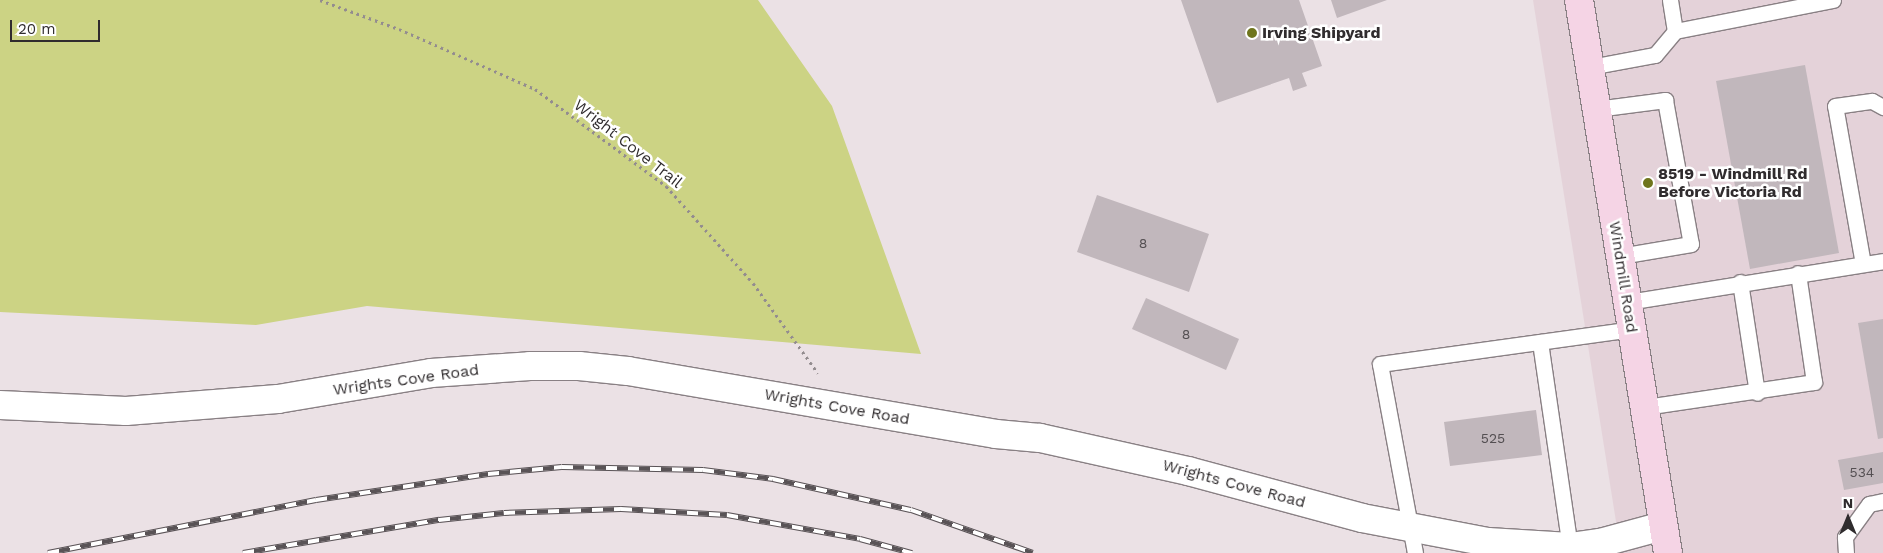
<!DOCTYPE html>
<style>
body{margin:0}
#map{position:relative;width:1883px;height:553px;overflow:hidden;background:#ebe1e5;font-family:"Work Sans",sans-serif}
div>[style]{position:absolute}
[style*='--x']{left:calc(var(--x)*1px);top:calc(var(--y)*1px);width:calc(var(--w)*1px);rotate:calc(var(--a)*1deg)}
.built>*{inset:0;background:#e4d2d9}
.green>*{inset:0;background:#ccd384}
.building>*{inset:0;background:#c1b7bc}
.path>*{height:3px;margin-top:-1.5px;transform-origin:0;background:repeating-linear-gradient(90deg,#938c8f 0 2.5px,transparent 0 6.5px)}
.roads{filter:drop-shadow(1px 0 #898084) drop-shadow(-1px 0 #898084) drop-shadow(0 1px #898084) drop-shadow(0 -1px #898084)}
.service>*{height:15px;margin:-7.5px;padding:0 7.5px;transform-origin:7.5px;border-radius:7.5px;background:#fff}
.minor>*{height:28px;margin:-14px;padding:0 14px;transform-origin:14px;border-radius:14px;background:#fff}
.secondary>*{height:28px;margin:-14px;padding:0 14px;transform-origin:14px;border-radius:14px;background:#f5d4e5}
.rail>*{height:5.5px;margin-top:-2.75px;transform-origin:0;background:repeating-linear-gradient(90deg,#fff 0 11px,#595356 0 22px);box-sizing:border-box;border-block:1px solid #595356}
.dots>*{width:14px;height:14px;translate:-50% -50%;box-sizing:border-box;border:2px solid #fff;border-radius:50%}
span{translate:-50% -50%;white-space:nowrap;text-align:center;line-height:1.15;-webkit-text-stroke:5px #fff;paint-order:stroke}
.number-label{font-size:14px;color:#544f52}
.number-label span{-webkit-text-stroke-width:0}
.poi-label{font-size:16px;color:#302c2e;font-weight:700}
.left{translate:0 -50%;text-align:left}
.street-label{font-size:16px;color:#302c2e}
.north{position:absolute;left:1823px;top:493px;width:50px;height:50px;-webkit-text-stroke:4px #fff;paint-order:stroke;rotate:0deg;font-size:14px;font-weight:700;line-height:20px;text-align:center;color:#302c2e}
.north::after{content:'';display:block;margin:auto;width:18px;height:22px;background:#302c2e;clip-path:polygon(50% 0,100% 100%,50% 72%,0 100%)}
.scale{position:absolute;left:10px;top:20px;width:90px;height:22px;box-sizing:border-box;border:2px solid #302c2e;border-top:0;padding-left:6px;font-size:15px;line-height:18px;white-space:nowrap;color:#302c2e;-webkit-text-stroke:4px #fff;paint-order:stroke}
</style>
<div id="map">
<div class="built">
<div style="clip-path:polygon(1533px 0,1883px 0,1883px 553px,1621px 553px)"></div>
</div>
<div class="green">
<div style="clip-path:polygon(0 0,758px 0,832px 106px,921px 354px,367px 306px,256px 325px,0 312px)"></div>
</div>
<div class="building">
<div style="clip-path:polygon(1181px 0,1299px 0,1322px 66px,1302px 73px,1307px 86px,1293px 91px,1289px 78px,1217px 103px)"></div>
<div style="clip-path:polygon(1331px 0,1387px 0,1337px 18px)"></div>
<div style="clip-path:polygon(1805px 65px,1839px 253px,1750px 269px,1716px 81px)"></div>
<div style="clip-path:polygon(1097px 195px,1209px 234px,1189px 292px,1077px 252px)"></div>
<div style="clip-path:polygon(1146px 298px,1239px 339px,1226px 370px,1132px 329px)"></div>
<div style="clip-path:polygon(1883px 319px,1883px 438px,1878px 439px,1858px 323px)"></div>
<div style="clip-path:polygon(1536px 410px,1542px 455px,1450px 466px,1444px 422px)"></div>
<div style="clip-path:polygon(1883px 452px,1883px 483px,1844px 490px,1838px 460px)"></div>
</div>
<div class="path">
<div style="--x:320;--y:0;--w:84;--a:20.2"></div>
<div style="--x:399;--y:29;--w:149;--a:23.8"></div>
<div style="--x:535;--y:89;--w:163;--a:36.5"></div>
<div style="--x:666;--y:186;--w:130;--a:48.1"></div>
<div style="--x:753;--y:283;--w:111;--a:54.2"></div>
</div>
<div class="roads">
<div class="service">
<div style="--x:1670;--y:0;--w:31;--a:81"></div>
<div style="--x:1590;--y:67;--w:66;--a:-10.5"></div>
<div style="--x:1655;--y:55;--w:31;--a:-50"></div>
<div style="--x:1675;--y:31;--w:161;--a:-11.1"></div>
<div style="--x:1596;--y:109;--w:70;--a:-7.4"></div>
<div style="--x:1665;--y:100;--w:146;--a:79.8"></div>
<div style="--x:1691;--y:244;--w:72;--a:170.4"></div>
<div style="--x:1863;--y:264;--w:160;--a:-100"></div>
<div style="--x:1835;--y:106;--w:37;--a:-8"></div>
<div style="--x:1872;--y:101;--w:13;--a:29"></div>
<div style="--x:1740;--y:282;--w:112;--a:81.3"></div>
<div style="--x:1628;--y:302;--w:258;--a:-9.1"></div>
<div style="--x:1540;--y:342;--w:207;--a:81.7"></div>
<div style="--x:1645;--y:407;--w:171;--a:-8.4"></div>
<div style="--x:1814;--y:382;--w:110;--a:-98.4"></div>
<div style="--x:1415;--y:553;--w:192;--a:-100.5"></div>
<div style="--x:1380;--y:364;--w:254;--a:-7.9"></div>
<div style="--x:1846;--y:553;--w:16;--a:-94"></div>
<div style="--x:1845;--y:537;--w:41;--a:-54"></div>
<div style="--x:1869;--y:504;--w:14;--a:-12"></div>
</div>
<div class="minor">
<div style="--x:0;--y:405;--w:126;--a:2.7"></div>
<div style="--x:126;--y:411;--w:152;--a:-4.5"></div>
<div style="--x:278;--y:399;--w:155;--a:-9.6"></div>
<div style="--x:431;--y:373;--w:99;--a:-4"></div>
<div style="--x:530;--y:366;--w:49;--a:0"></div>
<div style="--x:579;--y:366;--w:49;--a:5.8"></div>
<div style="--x:628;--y:371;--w:373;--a:9.7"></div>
<div style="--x:996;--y:434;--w:44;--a:5.2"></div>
<div style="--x:1040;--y:438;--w:152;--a:12.6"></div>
<div style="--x:1188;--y:471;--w:180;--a:15.1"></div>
<div style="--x:1362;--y:518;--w:128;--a:10.8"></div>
<div style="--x:1488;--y:542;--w:82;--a:3.5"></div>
<div style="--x:1570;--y:547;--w:30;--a:-8"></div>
<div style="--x:1600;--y:543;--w:65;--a:-15.1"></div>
</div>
<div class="secondary">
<div style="--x:1579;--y:0;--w:560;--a:80.86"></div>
</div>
</div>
<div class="rail">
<div style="--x:48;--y:553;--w:273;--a:-11.2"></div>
<div style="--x:316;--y:500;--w:174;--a:-8.6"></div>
<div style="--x:488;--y:474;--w:74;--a:-5.4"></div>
<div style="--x:562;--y:467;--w:141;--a:1.2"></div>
<div style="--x:703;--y:470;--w:71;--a:7.3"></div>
<div style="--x:773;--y:479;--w:141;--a:12.7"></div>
<div style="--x:911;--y:510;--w:129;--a:19.4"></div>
<div style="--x:243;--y:553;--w:199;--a:-9.6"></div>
<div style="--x:439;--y:520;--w:65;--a:-6.1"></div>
<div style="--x:504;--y:513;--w:117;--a:-2"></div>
<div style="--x:621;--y:509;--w:106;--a:3.2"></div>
<div style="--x:727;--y:515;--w:135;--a:10.2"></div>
<div style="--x:860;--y:539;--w:54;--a:15.1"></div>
</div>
<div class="dots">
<div style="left:1252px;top:33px;background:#6f751d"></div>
<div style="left:1648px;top:183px;background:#6f751d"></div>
</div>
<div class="number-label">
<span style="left:1143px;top:243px">8</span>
<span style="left:1186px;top:334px">8</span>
<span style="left:1493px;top:438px">525</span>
<span style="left:1862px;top:472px">534</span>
</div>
<div class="poi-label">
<span class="left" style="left:1262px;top:33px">Irving Shipyard</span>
<span class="left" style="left:1658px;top:183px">8519 - Windmill Rd<br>Before Victoria Rd</span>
</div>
<div class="street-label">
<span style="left:628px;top:144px;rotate:38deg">Wright Cove Trail</span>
<span style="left:1623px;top:277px;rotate:81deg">Windmill Road</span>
<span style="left:406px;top:380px;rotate:-8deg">Wrights Cove Road</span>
<span style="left:837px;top:407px;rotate:10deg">Wrights Cove Road</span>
<span style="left:1234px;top:484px;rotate:15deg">Wrights Cove Road</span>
</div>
<div class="north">N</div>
<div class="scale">20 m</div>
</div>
